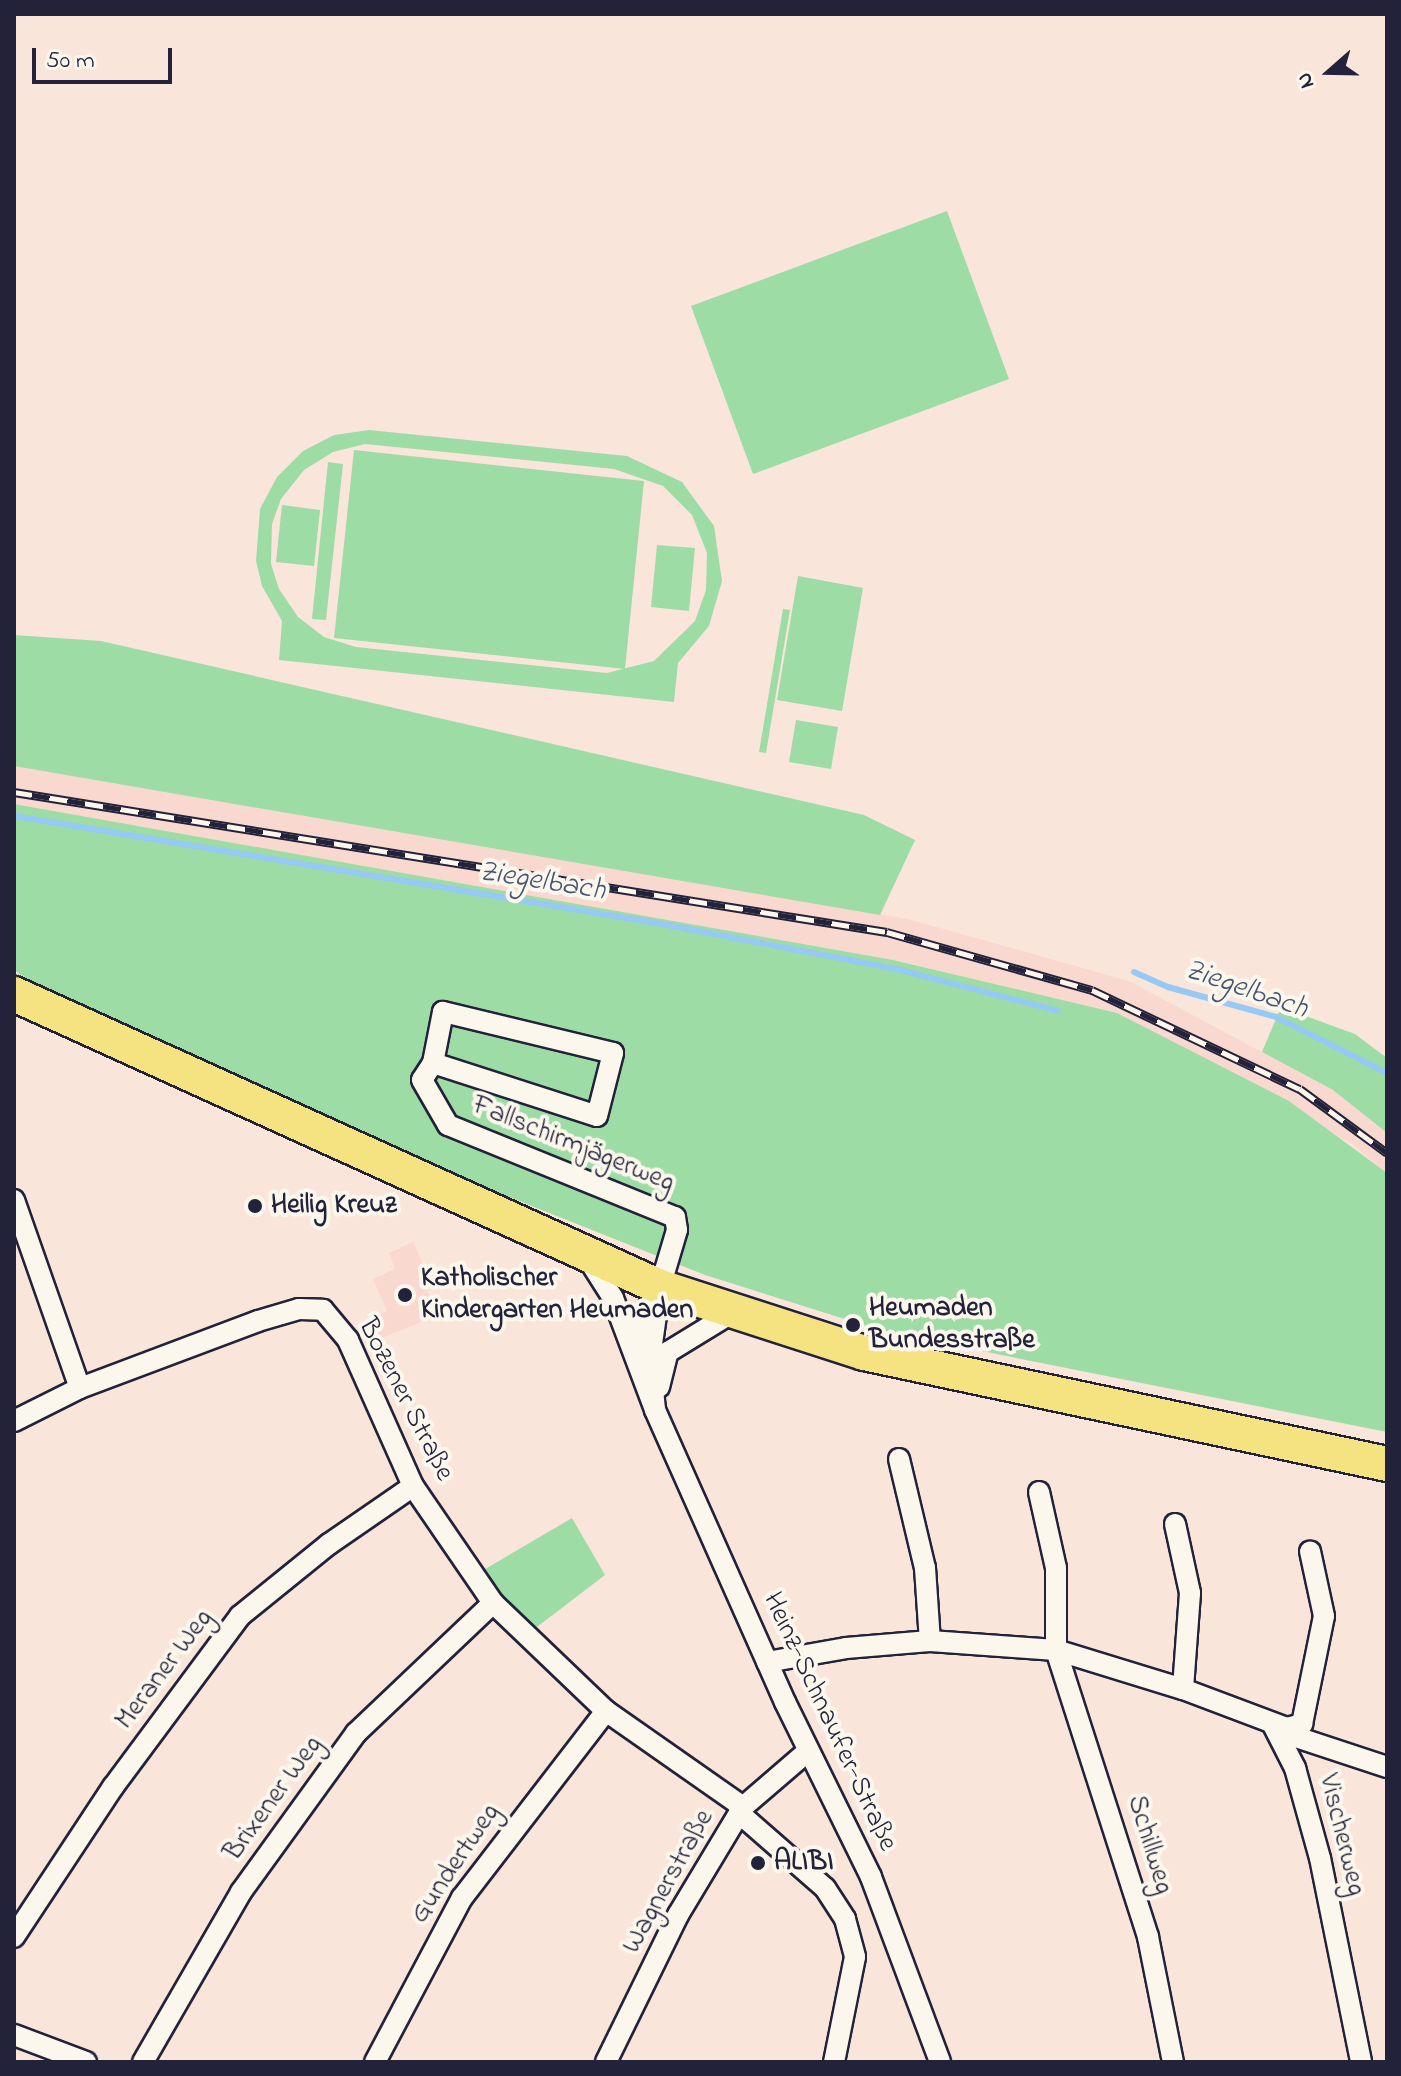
<!DOCTYPE html>
<meta charset="utf-8">
<style>
body{margin:0}
#map{position:relative;width:1401px;height:2076px;overflow:hidden;background:#fae5db;font-family:"Indie Flower",sans-serif}
div>[style]{position:absolute}
[style*='--x']{left:calc(var(--x)*1px);top:calc(var(--y)*1px);width:calc(var(--w)*1px);rotate:calc(var(--a)*1deg)}
.built>*{inset:0;background:#f9d9cf}
.green>*{inset:0;background:#9ddca5}
.stream>*{height:6px;margin:-3px;padding:0 3px;transform-origin:3px;border-radius:3px;background:#96c9f3}
.roads{filter:drop-shadow(2px 0 #22223b) drop-shadow(-2px 0 #22223b) drop-shadow(0 2px #22223b) drop-shadow(0 -2px #22223b)}
.minor>*{height:20px;margin:-10px;padding:0 10px;transform-origin:10px;border-radius:10px;background:#fbf7ec}
.primary>*{height:34px;margin:-17px;padding:0 17px;transform-origin:17px;border-radius:17px;background:#f5e381}
.rail>*{height:9px;margin-top:-4.5px;transform-origin:0;background:repeating-linear-gradient(90deg,#fbf7ec 0 18px,#22223b 0 36px);box-sizing:border-box;border-block:2px solid #22223b}
.dots>*{width:22px;height:22px;translate:-50% -50%;box-sizing:border-box;border:4px solid #fbf7ec;border-radius:50%}
span{translate:-50% -50%;white-space:nowrap;text-align:center;line-height:1.15;-webkit-text-stroke:8px #fbf7ec;paint-order:stroke}
.street-label{font-size:28px;color:#22223b}
.poi-label{font-size:28px;color:#22223b;font-weight:700}
.left{translate:0 -50%;text-align:left}
.water-label{font-size:30px;color:#455472;font-style:italic}
.frame{position:absolute;inset:0;border:16px solid #22223b;pointer-events:none}
.north{position:absolute;left:1289px;top:32px;width:80px;height:80px;-webkit-text-stroke:6px #fbf7ec;paint-order:stroke;rotate:250deg;font-size:22px;font-weight:700;line-height:32px;text-align:center;color:#22223b}
.north::after{content:'';display:block;margin:auto;width:28px;height:36px;background:#22223b;clip-path:polygon(50% 0,100% 100%,50% 72%,0 100%)}
.scale{position:absolute;left:32px;top:48px;width:140px;height:36px;box-sizing:border-box;border:4px solid #22223b;border-top:0;padding-left:10px;font-size:24px;line-height:28px;white-space:nowrap;color:#22223b;-webkit-text-stroke:6px #fbf7ec;paint-order:stroke}
</style>
<div id="map">
<div class="built">
<div style="clip-path:polygon(14px 766px,908px 919px,1129px 981px,1333px 1090px,1387px 1133px,1387px 1173px,1352px 1144px,1117px 1013px,903px 962px,14px 804px)"></div>
<div style="clip-path:polygon(413px 1242px,424px 1266px,418px 1269px,438px 1315px,375px 1341px,366px 1320px,387px 1311px,373px 1279px,395px 1269px,389px 1253px)"></div>
</div>
<div class="green">
<div style="clip-path:polygon(947px 211px,1009px 379px,753px 474px,691px 306px)"></div>
<div style="clip-path:polygon(evenodd,369px 430px,627px 456px,682px 482px,714px 526px,722px 581px,709px 626px,678px 663px,674px 702px,279px 660px,282px 621px,262px 586px,256px 561px,260px 509px,277px 477px,303px 451px,334px 435px,369px 430px,365px 444px,614px 469px,663px 486px,692px 515px,707px 553px,706px 590px,695px 621px,654px 661px,607px 673px,356px 647px,324px 637px,298px 617px,279px 589px,271px 564px,272px 524px,281px 499px,304px 470px,333px 452px,365px 444px)"></div>
<div style="clip-path:polygon(354px 450px,644px 481px,625px 669px,334px 638px)"></div>
<div style="clip-path:polygon(328px 462px,343px 464px,326px 620px,312px 619px)"></div>
<div style="clip-path:polygon(282px 505px,320px 510px,314px 566px,276px 562px)"></div>
<div style="clip-path:polygon(657px 545px,695px 548px,689px 611px,651px 607px)"></div>
<div style="clip-path:polygon(798px 576px,863px 588px,842px 711px,777px 700px)"></div>
<div style="clip-path:polygon(783px 609px,790px 610px,766px 753px,759px 752px)"></div>
<div style="clip-path:polygon(14px 635px,101px 641px,864px 815px,915px 840px,880px 915px,14px 766px)"></div>
<div style="clip-path:polygon(796px 720px,838px 727px,831px 769px,789px 762px)"></div>
<div style="clip-path:polygon(14px 804px,893px 960px,1117px 1013px,1289px 1101px,1387px 1173px,1387px 1432px,886px 1332px,705px 1275px,499px 1193px,40px 988px,14px 970px)"></div>
<div style="clip-path:polygon(1281px 1007px,1355px 1034px,1387px 1058px,1387px 1133px,1333px 1090px,1262px 1052px)"></div>
<div style="clip-path:polygon(572px 1518px,605px 1575px,529px 1633px,480px 1572px)"></div>
</div>
<div class="stream">
<div style="--x:14;--y:816;--w:657;--a:9.46"></div>
<div style="--x:662;--y:924;--w:242;--a:10.9"></div>
<div style="--x:900;--y:970;--w:163;--a:14.5"></div>
<div style="--x:1134;--y:972;--w:37;--a:24"></div>
<div style="--x:1168;--y:987;--w:112;--a:15.5"></div>
<div style="--x:1276;--y:1017;--w:124;--a:26.8"></div>
</div>
<div class="roads">
<div class="minor">
<div style="--x:433;--y:1063;--w:172;--a:17.9"></div>
<div style="--x:597;--y:1116;--w:65;--a:-75.7"></div>
<div style="--x:613;--y:1053;--w:175;--a:-166.4"></div>
<div style="--x:443;--y:1012;--w:52;--a:101.1"></div>
<div style="--x:433;--y:1063;--w:20;--a:123"></div>
<div style="--x:422;--y:1080;--w:52;--a:60"></div>
<div style="--x:448;--y:1125;--w:245;--a:22.1"></div>
<div style="--x:675;--y:1217;--w:13;--a:81"></div>
<div style="--x:677;--y:1230;--w:59;--a:106.6"></div>
<div style="--x:660;--y:1287;--w:72;--a:98"></div>
<div style="--x:650;--y:1358;--w:52;--a:84.5"></div>
<div style="--x:14;--y:1200;--w:199;--a:70.7"></div>
<div style="--x:585;--y:1254;--w:52;--a:57.5"></div>
<div style="--x:613;--y:1298;--w:120;--a:69.4"></div>
<div style="--x:655;--y:1410;--w:320;--a:66"></div>
<div style="--x:785;--y:1702;--w:195;--a:63.8"></div>
<div style="--x:871;--y:1877;--w:197;--a:69.5"></div>
<div style="--x:634;--y:1351;--w:30;--a:-81"></div>
<div style="--x:639;--y:1321;--w:37;--a:-57"></div>
<div style="--x:659;--y:1387;--w:36;--a:-76"></div>
<div style="--x:668;--y:1352;--w:79;--a:-31.5"></div>
<div style="--x:14;--y:1421;--w:74;--a:-26.6"></div>
<div style="--x:80;--y:1388;--w:190;--a:-20.6"></div>
<div style="--x:258;--y:1321;--w:43;--a:-16.3"></div>
<div style="--x:299;--y:1309;--w:24;--a:2"></div>
<div style="--x:323;--y:1310;--w:39;--a:50"></div>
<div style="--x:348;--y:1340;--w:160;--a:66"></div>
<div style="--x:413;--y:1486;--w:142;--a:55.6"></div>
<div style="--x:493;--y:1603;--w:156;--a:43.7"></div>
<div style="--x:606;--y:1711;--w:167;--a:35"></div>
<div style="--x:899;--y:1459;--w:112;--a:76.6"></div>
<div style="--x:925;--y:1568;--w:73;--a:86.1"></div>
<div style="--x:1039;--y:1492;--w:78;--a:77.4"></div>
<div style="--x:1056;--y:1568;--w:82;--a:90"></div>
<div style="--x:1056;--y:1650;--w:301;--a:72.2"></div>
<div style="--x:1148;--y:1937;--w:127;--a:78.7"></div>
<div style="--x:1175;--y:1524;--w:71;--a:77.7"></div>
<div style="--x:1190;--y:1593;--w:96;--a:94.2"></div>
<div style="--x:767;--y:1662;--w:80;--a:-10"></div>
<div style="--x:846;--y:1648;--w:84;--a:-4.8"></div>
<div style="--x:930;--y:1641;--w:126;--a:4.1"></div>
<div style="--x:1056;--y:1650;--w:133;--a:17.1"></div>
<div style="--x:1183;--y:1689;--w:111;--a:20.6"></div>
<div style="--x:1287;--y:1728;--w:10;--a:53"></div>
<div style="--x:1293;--y:1736;--w:99;--a:18.3"></div>
<div style="--x:1272;--y:1723;--w:51;--a:62.9"></div>
<div style="--x:1295;--y:1768;--w:93;--a:74.5"></div>
<div style="--x:1320;--y:1858;--w:208;--a:78.6"></div>
<div style="--x:1287;--y:1728;--w:16;--a:-15"></div>
<div style="--x:1302;--y:1724;--w:110;--a:-78.5"></div>
<div style="--x:1324;--y:1616;--w:66;--a:-102.2"></div>
<div style="--x:739;--y:1813;--w:114;--a:41.1"></div>
<div style="--x:825;--y:1888;--w:37;--a:57"></div>
<div style="--x:845;--y:1919;--w:39;--a:75"></div>
<div style="--x:855;--y:1957;--w:107;--a:101.3"></div>
<div style="--x:14;--y:1937;--w:180;--a:-56.6"></div>
<div style="--x:113;--y:1787;--w:213;--a:-53.4"></div>
<div style="--x:240;--y:1616;--w:114;--a:-39"></div>
<div style="--x:329;--y:1544;--w:102;--a:-34.6"></div>
<div style="--x:14;--y:2035;--w:77;--a:20.6"></div>
<div style="--x:143;--y:2062;--w:196;--a:-60"></div>
<div style="--x:241;--y:1892;--w:196;--a:-54.1"></div>
<div style="--x:356;--y:1733;--w:189;--a:-43.5"></div>
<div style="--x:375;--y:2062;--w:186;--a:-62.1"></div>
<div style="--x:462;--y:1898;--w:236;--a:-52.4"></div>
<div style="--x:606;--y:2062;--w:164;--a:-63.9"></div>
<div style="--x:678;--y:1915;--w:126;--a:-59"></div>
<div style="--x:743;--y:1807;--w:86;--a:-40.7"></div>
</div>
<div class="primary">
<div style="--x:14;--y:994;--w:709;--a:24.4"></div>
<div style="--x:660;--y:1287;--w:214;--a:17.9"></div>
<div style="--x:864;--y:1353;--w:535;--a:11.98"></div>
</div>
</div>
<div class="rail">
<div style="--x:14;--y:792;--w:884;--a:9.11"></div>
<div style="--x:887;--y:932;--w:213;--a:15.8"></div>
<div style="--x:1092;--y:990;--w:230;--a:25.5"></div>
<div style="--x:1300;--y:1089;--w:108;--a:36.3"></div>
</div>
<div class="dots">
<div style="left:255px;top:1206px;background:#22223b"></div>
<div style="left:405px;top:1295px;background:#22223b"></div>
<div style="left:853px;top:1325px;background:#22223b"></div>
<div style="left:758px;top:1863px;background:#22223b"></div>
</div>
<div class="street-label">
<span style="left:573px;top:1145px;rotate:22deg">Fallschirmjägerweg</span>
<span style="left:405px;top:1400px;rotate:63deg">Bozener Straße</span>
<span style="left:165px;top:1670px;rotate:-53deg">Meraner Weg</span>
<span style="left:829px;top:1722px;rotate:65deg">Heinz-Schnaufer-Straße</span>
<span style="left:274px;top:1799px;rotate:-54deg">Brixener Weg</span>
<span style="left:1341px;top:1835px;rotate:76deg">Vischerweg</span>
<span style="left:1149px;top:1845px;rotate:73deg">Schillweg</span>
<span style="left:456px;top:1864px;rotate:-56deg">Gundertweg</span>
<span style="left:669px;top:1882px;rotate:-61deg">Wagnerstraße</span>
</div>
<div class="poi-label">
<span class="left" style="left:271px;top:1206px">Heilig Kreuz</span>
<span class="left" style="left:421px;top:1295px">Katholischer<br>Kindergarten Heumaden</span>
<span class="left" style="left:869px;top:1325px">Heumaden<br>Bundesstraße</span>
<span class="left" style="left:774px;top:1863px">ALIBI</span>
</div>
<div class="water-label">
<span style="left:542px;top:882px;rotate:9deg">Ziegelbach</span>
<span style="left:1246px;top:990px;rotate:19deg">Ziegelbach</span>
</div>
<div class="frame"></div>
<div class="north">N</div>
<div class="scale">50 m</div>
</div>
